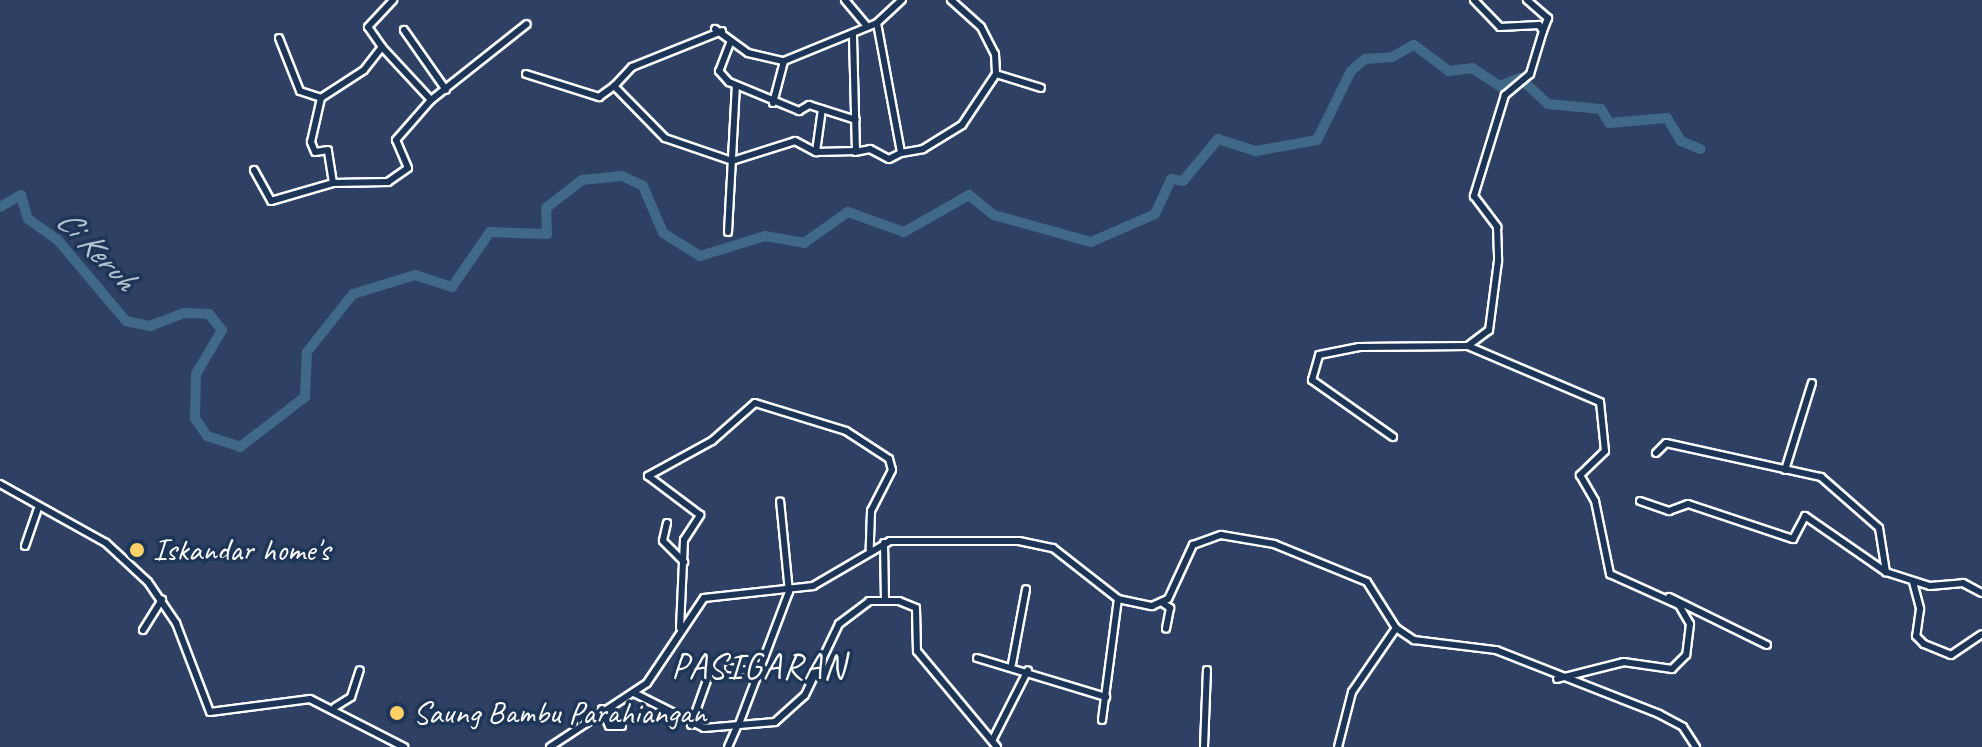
<!DOCTYPE html>
<style>
body{margin:0}
#map{position:relative;width:1982px;height:747px;overflow:hidden;background:#2e4164;font-family:Caveat,sans-serif}
div>[style]{position:absolute}
[style*='--x']{left:calc(var(--x)*1px);top:calc(var(--y)*1px);width:calc(var(--w)*1px);rotate:calc(var(--a)*1deg)}
.river>*{height:10px;margin:-5px;padding:0 5px;transform-origin:5px;border-radius:5px;background:#406887}
.roads{filter:drop-shadow(2px 0 #fff) drop-shadow(-2px 0 #fff) drop-shadow(0 2px #fff) drop-shadow(0 -2px #fff)}
.minor>*{height:6px;margin:-3px;padding:0 3px;transform-origin:3px;border-radius:3px;background:#1d3557}
.dots>*{width:22px;height:22px;translate:-50% -50%;box-sizing:border-box;border:4px solid #1d3557;border-radius:50%}
span{translate:-50% -50%;white-space:nowrap;text-align:center;line-height:1.15;-webkit-text-stroke:7px #1d3557;paint-order:stroke}
.poi-label{font-size:32px;color:#fff}
.left{translate:0 -50%;text-align:left}
.water-label{font-size:34px;color:#b3c3cf;font-style:italic}
.quarter-label{font-size:36px;color:#fff;letter-spacing:2px}
</style>
<div id="map">
<div class="river">
<div style="--x:0;--y:207;--w:24;--a:-30"></div>
<div style="--x:21;--y:195;--w:25;--a:74"></div>
<div style="--x:28;--y:219;--w:35;--a:35"></div>
<div style="--x:57;--y:239;--w:107;--a:49.9"></div>
<div style="--x:126;--y:321;--w:25;--a:12"></div>
<div style="--x:150;--y:326;--w:36;--a:-21"></div>
<div style="--x:184;--y:313;--w:25;--a:2"></div>
<div style="--x:209;--y:314;--w:21;--a:51"></div>
<div style="--x:222;--y:330;--w:51;--a:120.6"></div>
<div style="--x:196;--y:374;--w:44;--a:91.3"></div>
<div style="--x:195;--y:418;--w:22;--a:56"></div>
<div style="--x:207;--y:436;--w:35;--a:18"></div>
<div style="--x:240;--y:447;--w:82;--a:-37.6"></div>
<div style="--x:305;--y:397;--w:45;--a:-87.5"></div>
<div style="--x:307;--y:352;--w:74;--a:-51.6"></div>
<div style="--x:353;--y:294;--w:65;--a:-17"></div>
<div style="--x:415;--y:275;--w:39;--a:18"></div>
<div style="--x:452;--y:287;--w:67;--a:-55.4"></div>
<div style="--x:490;--y:232;--w:57;--a:2"></div>
<div style="--x:547;--y:234;--w:26;--a:-92"></div>
<div style="--x:546;--y:208;--w:46;--a:-37.9"></div>
<div style="--x:582;--y:180;--w:40;--a:-5.7"></div>
<div style="--x:622;--y:176;--w:23;--a:25"></div>
<div style="--x:643;--y:186;--w:51;--a:66.9"></div>
<div style="--x:663;--y:233;--w:44;--a:31.9"></div>
<div style="--x:700;--y:256;--w:68;--a:-17.1"></div>
<div style="--x:765;--y:236;--w:40;--a:10"></div>
<div style="--x:804;--y:243;--w:54;--a:-35.2"></div>
<div style="--x:848;--y:212;--w:59;--a:19.7"></div>
<div style="--x:904;--y:232;--w:75;--a:-29.6"></div>
<div style="--x:969;--y:195;--w:32;--a:39"></div>
<div style="--x:994;--y:215;--w:101;--a:15.6"></div>
<div style="--x:1091;--y:242;--w:70;--a:-23.6"></div>
<div style="--x:1155;--y:214;--w:38;--a:-65"></div>
<div style="--x:1171;--y:179;--w:12;--a:9"></div>
<div style="--x:1183;--y:181;--w:55;--a:-50.2"></div>
<div style="--x:1218;--y:139;--w:40;--a:18"></div>
<div style="--x:1256;--y:151;--w:62;--a:-10.2"></div>
<div style="--x:1317;--y:140;--w:77;--a:-63.8"></div>
<div style="--x:1351;--y:71;--w:18;--a:-41"></div>
<div style="--x:1365;--y:59;--w:27;--a:-4"></div>
<div style="--x:1392;--y:57;--w:25;--a:-29"></div>
<div style="--x:1414;--y:45;--w:44;--a:36.6"></div>
<div style="--x:1449;--y:71;--w:23;--a:-7"></div>
<div style="--x:1472;--y:68;--w:33;--a:33"></div>
<div style="--x:1500;--y:86;--w:22;--a:-22"></div>
<div style="--x:1520;--y:78;--w:38;--a:43"></div>
<div style="--x:1548;--y:104;--w:53;--a:5.4"></div>
<div style="--x:1601;--y:109;--w:16;--a:60"></div>
<div style="--x:1609;--y:123;--w:58;--a:-4.9"></div>
<div style="--x:1667;--y:118;--w:27;--a:59"></div>
<div style="--x:1681;--y:141;--w:21;--a:23"></div>
</div>
<div class="roads">
<div class="minor">
<div style="--x:845;--y:0;--w:34;--a:50"></div>
<div style="--x:951;--y:0;--w:40;--a:42"></div>
<div style="--x:981;--y:27;--w:30;--a:63"></div>
<div style="--x:995;--y:54;--w:20;--a:87"></div>
<div style="--x:996;--y:74;--w:47;--a:17.3"></div>
<div style="--x:1474;--y:0;--w:37;--a:46"></div>
<div style="--x:1500;--y:27;--w:39;--a:-3"></div>
<div style="--x:1539;--y:25;--w:7;--a:56"></div>
<div style="--x:1543;--y:31;--w:45;--a:106.8"></div>
<div style="--x:1530;--y:74;--w:33;--a:140"></div>
<div style="--x:1505;--y:95;--w:106;--a:107.1"></div>
<div style="--x:1474;--y:196;--w:39;--a:53"></div>
<div style="--x:1497;--y:227;--w:34;--a:88"></div>
<div style="--x:1498;--y:261;--w:70;--a:97.4"></div>
<div style="--x:1489;--y:330;--w:26;--a:143"></div>
<div style="--x:1468;--y:346;--w:143;--a:23"></div>
<div style="--x:1600;--y:402;--w:49;--a:84.2"></div>
<div style="--x:1605;--y:451;--w:35;--a:136"></div>
<div style="--x:1580;--y:475;--w:30;--a:60"></div>
<div style="--x:1595;--y:501;--w:75;--a:78.4"></div>
<div style="--x:1610;--y:574;--w:76;--a:24.2"></div>
<div style="--x:1679;--y:605;--w:22;--a:60"></div>
<div style="--x:1690;--y:624;--w:31;--a:97"></div>
<div style="--x:1686;--y:655;--w:20;--a:135"></div>
<div style="--x:1672;--y:669;--w:49;--a:-171.7"></div>
<div style="--x:1624;--y:662;--w:69;--a:165.8"></div>
<div style="--x:1527;--y:0;--w:28;--a:41"></div>
<div style="--x:1548;--y:18;--w:14;--a:111"></div>
<div style="--x:877;--y:23;--w:132;--a:79.5"></div>
<div style="--x:901;--y:153;--w:22;--a:-10"></div>
<div style="--x:923;--y:149;--w:46;--a:-31.6"></div>
<div style="--x:962;--y:125;--w:61;--a:-56.3"></div>
<div style="--x:715;--y:29;--w:41;--a:36"></div>
<div style="--x:748;--y:53;--w:37;--a:13"></div>
<div style="--x:784;--y:61;--w:100;--a:-22.2"></div>
<div style="--x:877;--y:23;--w:34;--a:-43"></div>
<div style="--x:404;--y:30;--w:73;--a:55"></div>
<div style="--x:722;--y:31;--w:97;--a:158.2"></div>
<div style="--x:632;--y:67;--w:26;--a:133"></div>
<div style="--x:614;--y:86;--w:73;--a:45.6"></div>
<div style="--x:665;--y:138;--w:71;--a:18.9"></div>
<div style="--x:732;--y:161;--w:66;--a:-17.6"></div>
<div style="--x:795;--y:141;--w:24;--a:28"></div>
<div style="--x:816;--y:152;--w:40;--a:-1.4"></div>
<div style="--x:856;--y:151;--w:116;--a:-91.5"></div>
<div style="--x:279;--y:38;--w:57;--a:68.4"></div>
<div style="--x:300;--y:91;--w:22;--a:18"></div>
<div style="--x:321;--y:98;--w:51;--a:-33.1"></div>
<div style="--x:364;--y:70;--w:29;--a:-52"></div>
<div style="--x:382;--y:47;--w:24;--a:-125"></div>
<div style="--x:368;--y:27;--w:37;--a:-47"></div>
<div style="--x:730;--y:43;--w:30;--a:111"></div>
<div style="--x:719;--y:71;--w:15;--a:48"></div>
<div style="--x:729;--y:82;--w:76;--a:22.5"></div>
<div style="--x:799;--y:111;--w:12;--a:-31"></div>
<div style="--x:809;--y:105;--w:49;--a:17.7"></div>
<div style="--x:526;--y:74;--w:77;--a:17.5"></div>
<div style="--x:599;--y:97;--w:19;--a:-36"></div>
<div style="--x:431;--y:100;--w:122;--a:-38.4"></div>
<div style="--x:773;--y:103;--w:43;--a:-75.3"></div>
<div style="--x:816;--y:152;--w:43;--a:-82.1"></div>
<div style="--x:855;--y:152;--w:15;--a:-11"></div>
<div style="--x:870;--y:149;--w:21;--a:28"></div>
<div style="--x:889;--y:159;--w:13;--a:-27"></div>
<div style="--x:254;--y:170;--w:35;--a:61"></div>
<div style="--x:271;--y:201;--w:65;--a:-16.2"></div>
<div style="--x:333;--y:183;--w:33;--a:-99"></div>
<div style="--x:328;--y:150;--w:13;--a:171"></div>
<div style="--x:315;--y:152;--w:11;--a:-112"></div>
<div style="--x:311;--y:142;--w:45;--a:-77.2"></div>
<div style="--x:333;--y:183;--w:55;--a:-1"></div>
<div style="--x:388;--y:182;--w:24;--a:-35"></div>
<div style="--x:408;--y:168;--w:30;--a:-113"></div>
<div style="--x:396;--y:140;--w:53;--a:-48.8"></div>
<div style="--x:431;--y:100;--w:72;--a:-132.8"></div>
<div style="--x:728;--y:232;--w:146;--a:-86.9"></div>
<div style="--x:1393;--y:437;--w:99;--a:-144.9"></div>
<div style="--x:1312;--y:380;--w:26;--a:-74"></div>
<div style="--x:1319;--y:355;--w:41;--a:-11.3"></div>
<div style="--x:1359;--y:347;--w:109;--a:-0.5"></div>
<div style="--x:1656;--y:453;--w:14;--a:-45"></div>
<div style="--x:1666;--y:443;--w:159;--a:12.4"></div>
<div style="--x:1821;--y:477;--w:77;--a:41.3"></div>
<div style="--x:1879;--y:528;--w:45;--a:81"></div>
<div style="--x:1886;--y:572;--w:46;--a:17.7"></div>
<div style="--x:1930;--y:586;--w:33;--a:-5"></div>
<div style="--x:1963;--y:583;--w:21;--a:28"></div>
<div style="--x:1785;--y:470;--w:91;--a:-72.8"></div>
<div style="--x:0;--y:484;--w:121;--a:29.1"></div>
<div style="--x:106;--y:543;--w:57;--a:42.9"></div>
<div style="--x:148;--y:582;--w:50;--a:55.7"></div>
<div style="--x:176;--y:623;--w:95;--a:69.1"></div>
<div style="--x:210;--y:712;--w:101;--a:-7.4"></div>
<div style="--x:310;--y:699;--w:106;--a:27.1"></div>
<div style="--x:1640;--y:501;--w:31;--a:19"></div>
<div style="--x:1669;--y:511;--w:20;--a:-20"></div>
<div style="--x:1688;--y:504;--w:111;--a:18.4"></div>
<div style="--x:1793;--y:539;--w:26;--a:-62"></div>
<div style="--x:1805;--y:516;--w:98;--a:34.7"></div>
<div style="--x:667;--y:523;--w:18;--a:103"></div>
<div style="--x:663;--y:541;--w:30;--a:45"></div>
<div style="--x:884;--y:543;--w:57;--a:89"></div>
<div style="--x:25;--y:546;--w:39;--a:-71"></div>
<div style="--x:1913;--y:582;--w:28;--a:75"></div>
<div style="--x:1920;--y:609;--w:27;--a:98"></div>
<div style="--x:1916;--y:636;--w:11;--a:45"></div>
<div style="--x:1924;--y:644;--w:29;--a:22"></div>
<div style="--x:1951;--y:655;--w:37;--a:-34"></div>
<div style="--x:1669;--y:597;--w:109;--a:26.1"></div>
<div style="--x:1163;--y:603;--w:9;--a:36"></div>
<div style="--x:1170;--y:608;--w:21;--a:101"></div>
<div style="--x:680;--y:628;--w:88;--a:-87.4"></div>
<div style="--x:684;--y:540;--w:30;--a:-57"></div>
<div style="--x:700;--y:515;--w:65;--a:-143.1"></div>
<div style="--x:648;--y:476;--w:73;--a:-28.7"></div>
<div style="--x:712;--y:441;--w:57;--a:-41.5"></div>
<div style="--x:755;--y:403;--w:95;--a:17.1"></div>
<div style="--x:846;--y:431;--w:51;--a:33.1"></div>
<div style="--x:889;--y:459;--w:11;--a:75"></div>
<div style="--x:892;--y:470;--w:46;--a:117.1"></div>
<div style="--x:871;--y:511;--w:38;--a:92"></div>
<div style="--x:143;--y:630;--w:36;--a:-58"></div>
<div style="--x:977;--y:658;--w:135;--a:16.8"></div>
<div style="--x:1012;--y:664;--w:76;--a:-79.4"></div>
<div style="--x:729;--y:668;--w:25;--a:9"></div>
<div style="--x:634;--y:693;--w:78;--a:26.6"></div>
<div style="--x:704;--y:728;--w:71;--a:-4.8"></div>
<div style="--x:775;--y:722;--w:40;--a:-42"></div>
<div style="--x:805;--y:695;--w:79;--a:-64.4"></div>
<div style="--x:839;--y:624;--w:38;--a:-37"></div>
<div style="--x:869;--y:601;--w:30;--a:0"></div>
<div style="--x:899;--y:601;--w:18;--a:22"></div>
<div style="--x:916;--y:608;--w:43;--a:88.7"></div>
<div style="--x:917;--y:651;--w:125;--a:50.2"></div>
<div style="--x:335;--y:707;--w:19;--a:-32"></div>
<div style="--x:351;--y:697;--w:28;--a:-72"></div>
<div style="--x:602;--y:709;--w:18;--a:68"></div>
<div style="--x:609;--y:726;--w:13;--a:0"></div>
<div style="--x:1102;--y:720;--w:122;--a:-82.5"></div>
<div style="--x:739;--y:724;--w:141;--a:-69.3"></div>
<div style="--x:789;--y:592;--w:91;--a:-95.6"></div>
<div style="--x:691;--y:725;--w:63;--a:-70.4"></div>
<div style="--x:993;--y:739;--w:77;--a:-63.1"></div>
<div style="--x:550;--y:747;--w:116;--a:-33.4"></div>
<div style="--x:647;--y:683;--w:102;--a:-56.2"></div>
<div style="--x:704;--y:598;--w:110;--a:-6.3"></div>
<div style="--x:813;--y:586;--w:89;--a:-30.3"></div>
<div style="--x:890;--y:541;--w:129;--a:0"></div>
<div style="--x:1019;--y:541;--w:35;--a:12"></div>
<div style="--x:1053;--y:548;--w:83;--a:38.1"></div>
<div style="--x:1118;--y:599;--w:35;--a:12"></div>
<div style="--x:1152;--y:606;--w:17;--a:-24"></div>
<div style="--x:1168;--y:599;--w:60;--a:-65.2"></div>
<div style="--x:1193;--y:545;--w:30;--a:-20"></div>
<div style="--x:1221;--y:535;--w:54;--a:9.6"></div>
<div style="--x:1274;--y:544;--w:100;--a:22.2"></div>
<div style="--x:1367;--y:582;--w:54;--a:57.8"></div>
<div style="--x:1396;--y:628;--w:22;--a:34"></div>
<div style="--x:1414;--y:640;--w:83;--a:7"></div>
<div style="--x:1496;--y:650;--w:175;--a:21.4"></div>
<div style="--x:1659;--y:714;--w:27;--a:28"></div>
<div style="--x:1683;--y:727;--w:24;--a:57"></div>
<div style="--x:728;--y:747;--w:24;--a:-66"></div>
<div style="--x:1204;--y:747;--w:77;--a:-87.8"></div>
<div style="--x:1338;--y:747;--w:57;--a:-75.7"></div>
<div style="--x:1352;--y:692;--w:78;--a:-55.5"></div>
</div>
</div>
<div class="dots">
<div style="left:137px;top:550px;background:#ffd166"></div>
<div style="left:397px;top:713px;background:#ffd166"></div>
</div>
<div class="poi-label">
<span class="left" style="left:153px;top:550px">Iskandar home's</span>
<span class="left" style="left:413px;top:713px">Saung Bambu Parahiangan</span>
</div>
<div class="water-label">
<span style="left:97px;top:249px;rotate:46deg">Ci Keruh</span>
</div>
<div class="quarter-label">
<span style="left:759px;top:667px">PASIGARAN</span>
</div>
</div>
